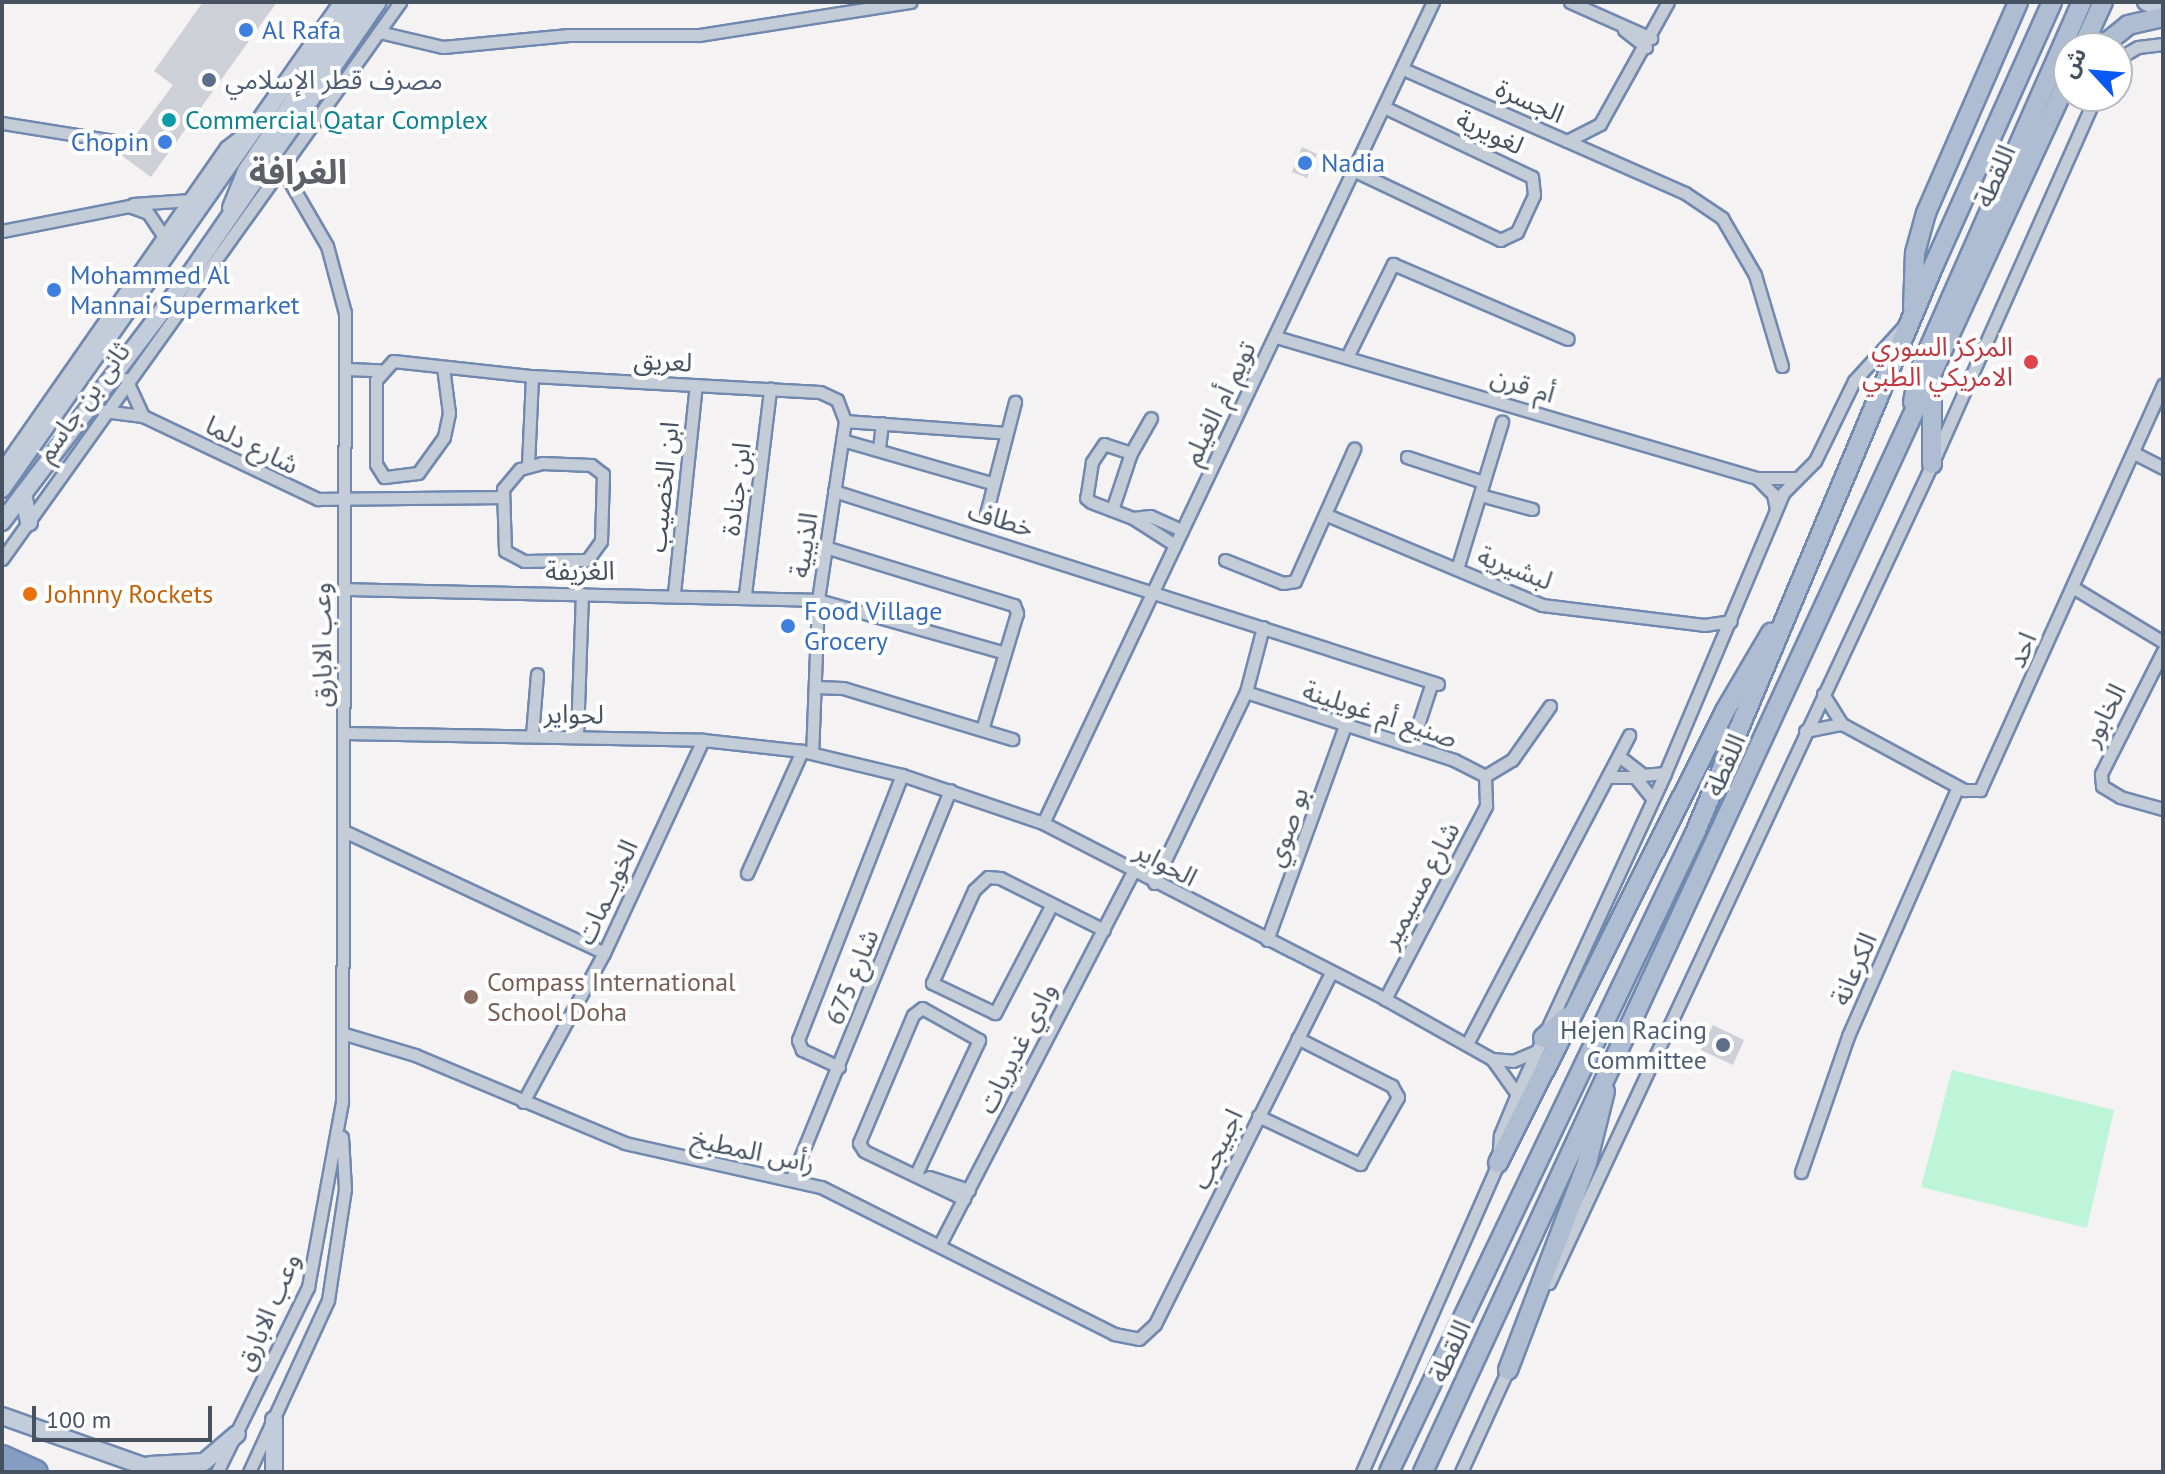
<!DOCTYPE html>
<meta charset="utf-8">
<style>
body{margin:0}
#map{position:relative;width:2165px;height:1474px;overflow:hidden;background:#f4f2f2;font-family:"PT Sans","Noto Sans Arabic",sans-serif}
div>[style]{position:absolute}
[style*='--x']{left:calc(var(--x)*1px);top:calc(var(--y)*1px);width:calc(var(--w)*1px);rotate:calc(var(--a)*1deg)}
.green>*{inset:0;background:#bef4d8}
.building>*{inset:0;background:#cdd0d6}
.roads{filter:drop-shadow(2px 0 #7189b0) drop-shadow(-2px 0 #7189b0) drop-shadow(0 2px #7189b0) drop-shadow(0 -2px #7189b0)}
.street>*{height:11px;margin:-5.5px;padding:0 5.5px;transform-origin:5.5px;border-radius:5.5px;background:#c4ccd7}
.secondary>*{height:16px;margin:-8px;padding:0 8px;transform-origin:8px;border-radius:8px;background:#c3ccdb}
.primary>*{height:18px;margin:-9px;padding:0 9px;transform-origin:9px;border-radius:9px;background:#afbdd2}
.highway>*{height:22px;margin:-11px;padding:0 11px;transform-origin:11px;border-radius:11px;background:#869ec4}
.dots>*{width:22px;height:22px;translate:-50% -50%;box-sizing:border-box;border:4px solid #fff;border-radius:50%}
span{translate:-50% -50%;white-space:nowrap;text-align:center;line-height:1.15;-webkit-text-stroke:8px #fff;paint-order:stroke}
.shop-label{font-size:26px;color:#366cbe}
.left{translate:0 -50%;text-align:left}
.right{translate:-100% -50%;text-align:right}
.service-label{font-size:26px;color:#4e5e75}
.street-label{font-size:26px;color:#475261}
.culture-label{font-size:26px;color:#0d838f}
.health-label{font-size:26px;color:#be3a42}
.food-label{font-size:26px;color:#c56008}
.education-label{font-size:26px;color:#785e54}
.district-label{font-size:34px;color:#5d6167;font-weight:700}
.frame{position:absolute;inset:0;border:4px solid #475261;pointer-events:none}
.north{position:absolute;left:2053px;top:32px;width:80px;height:80px;box-sizing:border-box;background:#fff;border:2px solid #b5bac0;border-radius:50%;rotate:296deg;font-size:22px;font-weight:700;line-height:32px;text-align:center;color:#475261}
.north::after{content:'';display:block;margin:auto;width:28px;height:36px;background:#0a59f5;clip-path:polygon(50% 0,100% 100%,50% 72%,0 100%)}
.scale{position:absolute;left:32px;top:1406px;width:180px;height:36px;box-sizing:border-box;border:4px solid #475261;border-top:0;padding-left:10px;font-size:24px;line-height:28px;white-space:nowrap;color:#475261;-webkit-text-stroke:6px #fff;paint-order:stroke}
</style>
<div id="map">
<div class="green">
<div style="clip-path:polygon(1952px 1070px,2114px 1110px,2087px 1228px,1921px 1187px)"></div>
</div>
<div class="building">
<div style="clip-path:polygon(203px 2px,277px 2px,151px 177px,121px 155px,173px 85px,154px 71px)"></div>
<div style="clip-path:polygon(1302px 147px,1317px 154px,1307px 178px,1292px 172px)"></div>
<div style="clip-path:polygon(1713px 1025px,1744px 1040px,1733px 1065px,1701px 1050px)"></div>
</div>
<div class="roads">
<div class="street">
<div style="--x:1570;--y:2;--w:89;--a:24"></div>
<div style="--x:1624;--y:30;--w:28;--a:38"></div>
<div style="--x:379;--y:32;--w:66;--a:13.2"></div>
<div style="--x:443;--y:47;--w:126;--a:-5.5"></div>
<div style="--x:568;--y:35;--w:131;--a:0"></div>
<div style="--x:699;--y:35;--w:214;--a:-8.9"></div>
<div style="--x:2117;--y:59;--w:24;--a:-30"></div>
<div style="--x:2138;--y:47;--w:25;--a:-7"></div>
<div style="--x:1403;--y:69;--w:179;--a:23.7"></div>
<div style="--x:1567;--y:141;--w:37;--a:-27"></div>
<div style="--x:1600;--y:124;--w:140;--a:-60.9"></div>
<div style="--x:2;--y:123;--w:114;--a:9.1"></div>
<div style="--x:1567;--y:141;--w:129;--a:23.8"></div>
<div style="--x:1685;--y:193;--w:45;--a:34"></div>
<div style="--x:1722;--y:218;--w:66;--a:59.9"></div>
<div style="--x:1755;--y:275;--w:95;--a:73.5"></div>
<div style="--x:1355;--y:171;--w:161;--a:25.4"></div>
<div style="--x:1500;--y:240;--w:19;--a:-25"></div>
<div style="--x:1517;--y:232;--w:41;--a:-65.3"></div>
<div style="--x:1534;--y:195;--w:18;--a:-96"></div>
<div style="--x:1532;--y:177;--w:161;--a:-154.7"></div>
<div style="--x:133;--y:204;--w:58;--a:-3.9"></div>
<div style="--x:2;--y:231;--w:129;--a:-11.1"></div>
<div style="--x:129;--y:206;--w:20;--a:20"></div>
<div style="--x:148;--y:213;--w:30;--a:56"></div>
<div style="--x:1276;--y:337;--w:501;--a:16.34"></div>
<div style="--x:1757;--y:478;--w:39;--a:0"></div>
<div style="--x:1347;--y:357;--w:104;--a:-63.7"></div>
<div style="--x:1393;--y:264;--w:190;--a:23.2"></div>
<div style="--x:443;--y:367;--w:46;--a:82.6"></div>
<div style="--x:449;--y:413;--w:25;--a:102"></div>
<div style="--x:444;--y:437;--w:44;--a:125.8"></div>
<div style="--x:418;--y:473;--w:34;--a:173"></div>
<div style="--x:384;--y:477;--w:15;--a:-122"></div>
<div style="--x:376;--y:464;--w:84;--a:-90"></div>
<div style="--x:376;--y:380;--w:25;--a:-48"></div>
<div style="--x:393;--y:361;--w:140;--a:6.2"></div>
<div style="--x:532;--y:376;--w:288;--a:3.2"></div>
<div style="--x:820;--y:392;--w:19;--a:25"></div>
<div style="--x:837;--y:400;--w:22;--a:69"></div>
<div style="--x:845;--y:421;--w:181;--a:98.6"></div>
<div style="--x:818;--y:600;--w:153;--a:92.2"></div>
<div style="--x:346;--y:369;--w:33;--a:2"></div>
<div style="--x:126;--y:379;--w:41;--a:65.3"></div>
<div style="--x:103;--y:411;--w:40;--a:7.1"></div>
<div style="--x:143;--y:416;--w:194;--a:25.4"></div>
<div style="--x:318;--y:499;--w:184;--a:-0.6"></div>
<div style="--x:845;--y:421;--w:162;--a:4.2"></div>
<div style="--x:842;--y:440;--w:158;--a:16.1"></div>
<div style="--x:879;--y:448;--w:25;--a:-83"></div>
<div style="--x:1131;--y:453;--w:40;--a:-60.3"></div>
<div style="--x:2134;--y:453;--w:33;--a:27"></div>
<div style="--x:1407;--y:457;--w:80;--a:18.2"></div>
<div style="--x:542;--y:463;--w:49;--a:2.3"></div>
<div style="--x:591;--y:465;--w:15;--a:37"></div>
<div style="--x:603;--y:474;--w:67;--a:91.7"></div>
<div style="--x:601;--y:541;--w:24;--a:126"></div>
<div style="--x:587;--y:560;--w:63;--a:179.1"></div>
<div style="--x:524;--y:561;--w:21;--a:-152"></div>
<div style="--x:505;--y:551;--w:62;--a:-91.8"></div>
<div style="--x:503;--y:489;--w:26;--a:-50"></div>
<div style="--x:520;--y:469;--w:23;--a:-15"></div>
<div style="--x:528;--y:465;--w:89;--a:-87.4"></div>
<div style="--x:2;--y:468;--w:391;--a:-55.1"></div>
<div style="--x:226;--y:147;--w:39;--a:-38"></div>
<div style="--x:1757;--y:478;--w:23;--a:45"></div>
<div style="--x:1773;--y:494;--w:15;--a:79"></div>
<div style="--x:834;--y:491;--w:634;--a:17.72"></div>
<div style="--x:1480;--y:495;--w:54;--a:15.1"></div>
<div style="--x:1112;--y:510;--w:60;--a:-71.6"></div>
<div style="--x:1131;--y:453;--w:28;--a:-162"></div>
<div style="--x:1104;--y:444;--w:22;--a:124"></div>
<div style="--x:1092;--y:462;--w:36;--a:99"></div>
<div style="--x:1086;--y:498;--w:6;--a:39"></div>
<div style="--x:1091;--y:502;--w:45;--a:20.9"></div>
<div style="--x:1133;--y:518;--w:50;--a:32.7"></div>
<div style="--x:986;--y:514;--w:116;--a:-75.5"></div>
<div style="--x:1327;--y:515;--w:233;--a:22.7"></div>
<div style="--x:1542;--y:605;--w:163;--a:7"></div>
<div style="--x:1704;--y:625;--w:27;--a:-8"></div>
<div style="--x:1133;--y:518;--w:17;--a:-7"></div>
<div style="--x:1150;--y:516;--w:35;--a:24"></div>
<div style="--x:825;--y:547;--w:198;--a:17.1"></div>
<div style="--x:1014;--y:605;--w:9;--a:69"></div>
<div style="--x:1017;--y:613;--w:122;--a:106.7"></div>
<div style="--x:2;--y:559;--w:685;--a:-54.45"></div>
<div style="--x:1225;--y:560;--w:62;--a:21.6"></div>
<div style="--x:1283;--y:583;--w:12;--a:-9"></div>
<div style="--x:1295;--y:581;--w:145;--a:-65.9"></div>
<div style="--x:1457;--y:569;--w:154;--a:-73"></div>
<div style="--x:2074;--y:588;--w:104;--a:31.2"></div>
<div style="--x:343;--y:589;--w:475;--a:1.3"></div>
<div style="--x:818;--y:600;--w:194;--a:15.8"></div>
<div style="--x:674;--y:593;--w:209;--a:-84"></div>
<div style="--x:745;--y:594;--w:207;--a:-83"></div>
<div style="--x:2163;--y:651;--w:138;--a:116.8"></div>
<div style="--x:2101;--y:774;--w:12;--a:85"></div>
<div style="--x:2102;--y:786;--w:21;--a:31"></div>
<div style="--x:2120;--y:797;--w:45;--a:15.6"></div>
<div style="--x:815;--y:687;--w:28;--a:2"></div>
<div style="--x:843;--y:688;--w:177;--a:16.8"></div>
<div style="--x:1246;--y:692;--w:219;--a:18.1"></div>
<div style="--x:1454;--y:760;--w:35;--a:27"></div>
<div style="--x:1485;--y:776;--w:30;--a:88"></div>
<div style="--x:1486;--y:806;--w:218;--a:117.6"></div>
<div style="--x:1823;--y:694;--w:36;--a:58"></div>
<div style="--x:1842;--y:724;--w:139;--a:28.4"></div>
<div style="--x:1964;--y:790;--w:16;--a:0"></div>
<div style="--x:1980;--y:790;--w:445;--a:-65.7"></div>
<div style="--x:1805;--y:731;--w:37;--a:-11"></div>
<div style="--x:345;--y:733;--w:358;--a:1.1"></div>
<div style="--x:703;--y:740;--w:100;--a:6.3"></div>
<div style="--x:802;--y:751;--w:103;--a:13.5"></div>
<div style="--x:902;--y:775;--w:149;--a:18.8"></div>
<div style="--x:1043;--y:823;--w:385;--a:27.2"></div>
<div style="--x:1385;--y:999;--w:123;--a:29.3"></div>
<div style="--x:1492;--y:1059;--w:43;--a:54.5"></div>
<div style="--x:532;--y:735;--w:61;--a:-85.3"></div>
<div style="--x:577;--y:736;--w:142;--a:-88"></div>
<div style="--x:1411;--y:746;--w:67;--a:-71.8"></div>
<div style="--x:1619;--y:756;--w:31;--a:38"></div>
<div style="--x:1643;--y:775;--w:22;--a:-5"></div>
<div style="--x:1485;--y:776;--w:31;--a:-31"></div>
<div style="--x:1512;--y:760;--w:66;--a:-54.9"></div>
<div style="--x:1608;--y:777;--w:27;--a:0"></div>
<div style="--x:1635;--y:777;--w:28;--a:51"></div>
<div style="--x:1043;--y:823;--w:909;--a:-64.59"></div>
<div style="--x:344;--y:831;--w:287;--a:25.1"></div>
<div style="--x:747;--y:873;--w:134;--a:-65.7"></div>
<div style="--x:1154;--y:883;--w:212;--a:-64.3"></div>
<div style="--x:1246;--y:692;--w:67;--a:-75.3"></div>
<div style="--x:1051;--y:906;--w:121;--a:117.6"></div>
<div style="--x:995;--y:1013;--w:70;--a:-154.5"></div>
<div style="--x:932;--y:983;--w:102;--a:-65.7"></div>
<div style="--x:974;--y:890;--w:19;--a:-43"></div>
<div style="--x:988;--y:877;--w:12;--a:5"></div>
<div style="--x:1000;--y:878;--w:116;--a:26.6"></div>
<div style="--x:1267;--y:940;--w:228;--a:-70"></div>
<div style="--x:345;--y:1034;--w:73;--a:16.7"></div>
<div style="--x:415;--y:1055;--w:228;--a:22.7"></div>
<div style="--x:625;--y:1143;--w:201;--a:12.7"></div>
<div style="--x:821;--y:1187;--w:328;--a:26.6"></div>
<div style="--x:1114;--y:1334;--w:25;--a:11"></div>
<div style="--x:1139;--y:1339;--w:22;--a:-43"></div>
<div style="--x:1155;--y:1324;--w:393;--a:-63.4"></div>
<div style="--x:1467;--y:1044;--w:349;--a:-62.3"></div>
<div style="--x:1492;--y:1059;--w:21;--a:5"></div>
<div style="--x:1513;--y:1061;--w:25;--a:-23"></div>
<div style="--x:839;--y:1067;--w:41;--a:-155.3"></div>
<div style="--x:802;--y:1050;--w:11;--a:-112"></div>
<div style="--x:798;--y:1040;--w:285;--a:-68.6"></div>
<div style="--x:523;--y:1102;--w:170;--a:-61.5"></div>
<div style="--x:604;--y:953;--w:235;--a:-65.1"></div>
<div style="--x:1258;--y:1116;--w:113;--a:25.2"></div>
<div style="--x:1360;--y:1164;--w:77;--a:-60.4"></div>
<div style="--x:1398;--y:1097;--w:13;--a:-119"></div>
<div style="--x:1392;--y:1086;--w:106;--a:-153.2"></div>
<div style="--x:917;--y:1172;--w:146;--a:-64.8"></div>
<div style="--x:979;--y:1040;--w:65;--a:-150.7"></div>
<div style="--x:922;--y:1008;--w:11;--a:142"></div>
<div style="--x:913;--y:1015;--w:139;--a:112.9"></div>
<div style="--x:859;--y:1143;--w:9;--a:58"></div>
<div style="--x:864;--y:1151;--w:111;--a:25.6"></div>
<div style="--x:1801;--y:1172;--w:144;--a:-70.9"></div>
<div style="--x:1848;--y:1036;--w:272;--a:-66.2"></div>
<div style="--x:929;--y:1177;--w:42;--a:18"></div>
<div style="--x:791;--y:1180;--w:421;--a:-67.8"></div>
<div style="--x:940;--y:1244;--w:419;--a:-62.6"></div>
<div style="--x:1549;--y:1283;--w:904;--a:-64.94"></div>
<div style="--x:1932;--y:464;--w:403;--a:-66"></div>
<div style="--x:217;--y:1472;--w:206;--a:-63.8"></div>
<div style="--x:308;--y:1287;--w:188;--a:-79.6"></div>
<div style="--x:342;--y:1102;--w:789;--a:-89.78"></div>
<div style="--x:345;--y:313;--w:69;--a:-105"></div>
<div style="--x:327;--y:246;--w:94;--a:-120.1"></div>
<div style="--x:249;--y:1472;--w:189;--a:-65.3"></div>
<div style="--x:328;--y:1300;--w:112;--a:-81.3"></div>
<div style="--x:345;--y:1189;--w:52;--a:-93.3"></div>
<div style="--x:1362;--y:1472;--w:338;--a:-66.2"></div>
<div style="--x:1498;--y:1163;--w:28;--a:-86"></div>
<div style="--x:1500;--y:1135;--w:44;--a:-67.5"></div>
<div style="--x:1517;--y:1094;--w:353;--a:-65.2"></div>
<div style="--x:1665;--y:773;--w:304;--a:-67.1"></div>
<div style="--x:1783;--y:493;--w:45;--a:-45"></div>
<div style="--x:1815;--y:461;--w:89;--a:-64"></div>
<div style="--x:1854;--y:381;--w:76;--a:-47.7"></div>
<div style="--x:1461;--y:1472;--w:115;--a:-65.4"></div>
</div>
<div class="secondary">
<div style="--x:2146;--y:2;--w:19;--a:25"></div>
<div style="--x:231;--y:208;--w:40;--a:-68"></div>
<div style="--x:246;--y:171;--w:204;--a:-56"></div>
<div style="--x:2;--y:489;--w:595;--a:-55"></div>
<div style="--x:23;--y:494;--w:29;--a:78"></div>
<div style="--x:2;--y:522;--w:308;--a:-52.8"></div>
<div style="--x:188;--y:277;--w:334;--a:-55.4"></div>
<div style="--x:2;--y:1416;--w:168;--a:19.5"></div>
<div style="--x:150;--y:1465;--w:54;--a:-3.2"></div>
<div style="--x:204;--y:1462;--w:43;--a:-40.3"></div>
<div style="--x:274;--y:1472;--w:52;--a:-90"></div>
</div>
<div class="primary">
<div style="--x:2082;--y:48;--w:51;--a:-65.5"></div>
<div style="--x:2100;--y:48;--w:36;--a:-39"></div>
<div style="--x:2128;--y:25;--w:36;--a:-13"></div>
<div style="--x:1913;--y:309;--w:56;--a:-88"></div>
<div style="--x:1915;--y:253;--w:41;--a:-74.6"></div>
<div style="--x:1926;--y:213;--w:230;--a:-66.4"></div>
<div style="--x:1932;--y:383;--w:81;--a:90"></div>
<div style="--x:1913;--y:402;--w:32;--a:-79"></div>
<div style="--x:1919;--y:371;--w:403;--a:-66.2"></div>
<div style="--x:1543;--y:1038;--w:31;--a:-42"></div>
<div style="--x:1498;--y:1163;--w:506;--a:-63.33"></div>
<div style="--x:1725;--y:711;--w:91;--a:-59.5"></div>
<div style="--x:1508;--y:1370;--w:222;--a:-69.1"></div>
<div style="--x:1587;--y:1163;--w:74;--a:-76"></div>
<div style="--x:1389;--y:1472;--w:708;--a:-64.41"></div>
<div style="--x:1695;--y:833;--w:614;--a:-67.19"></div>
<div style="--x:1933;--y:267;--w:290;--a:-65.8"></div>
<div style="--x:1423;--y:1472;--w:1537;--a:-65.15"></div>
</div>
<div class="highway">
<div style="--x:2;--y:1457;--w:37;--a:24"></div>
</div>
</div>
<div class="dots">
<div style="left:246px;top:30px;background:#3f7fe0"></div>
<div style="left:209px;top:80px;background:#5c6f8a"></div>
<div style="left:169px;top:120px;background:#0f9aa8"></div>
<div style="left:165px;top:142px;background:#3f7fe0"></div>
<div style="left:1305px;top:163px;background:#3f7fe0"></div>
<div style="left:54px;top:290px;background:#3f7fe0"></div>
<div style="left:2031px;top:362px;background:#e0444e"></div>
<div style="left:30px;top:594px;background:#e8710a"></div>
<div style="left:788px;top:626px;background:#3f7fe0"></div>
<div style="left:471px;top:997px;background:#8d6e63"></div>
<div style="left:1723px;top:1045px;background:#5c6f8a"></div>
</div>
<div class="shop-label">
<span class="left" style="left:262px;top:30px">Al Rafa</span>
<span class="right" style="left:149px;top:142px">Chopin</span>
<span class="left" style="left:1321px;top:163px">Nadia</span>
<span class="left" style="left:70px;top:290px">Mohammed Al<br>Mannai Supermarket</span>
<span class="left" style="left:804px;top:626px">Food Village<br>Grocery</span>
</div>
<div class="service-label">
<span class="left" style="left:225px;top:80px">مصرف قطر الإسلامي</span>
<span class="right" style="left:1707px;top:1045px">Hejen Racing<br>Committee</span>
</div>
<div class="street-label">
<span style="left:1530px;top:101px;rotate:24deg">الجسرة</span>
<span style="left:1490px;top:132px;rotate:25deg">لغويرية</span>
<span style="left:1995px;top:176px;rotate:-66deg">اللقطة</span>
<span style="left:663px;top:361px;rotate:3deg">لعريق</span>
<span style="left:1523px;top:385px;rotate:17deg">أم قرن</span>
<span style="left:83px;top:402px;rotate:-54deg">ثانى بن جاسم</span>
<span style="left:1219px;top:403px;rotate:-64deg">تويم أم الغيلم</span>
<span style="left:252px;top:445px;rotate:26deg">شارع دلما</span>
<span style="left:663px;top:487px;rotate:-84deg">ابن الخصيب</span>
<span style="left:736px;top:489px;rotate:-83deg">ابن جنادة</span>
<span style="left:1001px;top:519px;rotate:17deg">خطاف</span>
<span style="left:804px;top:545px;rotate:-81deg">الذيبية</span>
<span style="left:1515px;top:568px;rotate:21deg">لبشيرية</span>
<span style="left:580px;top:571px">الغريفة</span>
<span style="left:322px;top:645px;rotate:-91deg">وعب الابارق</span>
<span style="left:2022px;top:650px;rotate:-66deg">احد</span>
<span style="left:574px;top:714px;rotate:1deg">لحواير</span>
<span style="left:1380px;top:714px;rotate:18deg">صنيع أم غويلينة</span>
<span style="left:2104px;top:715px;rotate:-63deg">الخابور</span>
<span style="left:1725px;top:765px;rotate:-66deg">اللقطة</span>
<span style="left:1287px;top:827px;rotate:-71deg">بو صوي</span>
<span style="left:1166px;top:864px;rotate:28deg">الحواير</span>
<span style="left:1420px;top:885px;rotate:-62deg">شارع مسيمير</span>
<span style="left:607px;top:892px;rotate:-65deg">الخويــمات</span>
<span style="left:1854px;top:969px;rotate:-66deg">الكرعانة</span>
<span style="left:852px;top:977px;rotate:-68deg">شارع 675</span>
<span style="left:1017px;top:1048px;rotate:-63deg">وادي غديريات</span>
<span style="left:1217px;top:1149px;rotate:-64deg">اجبيجب</span>
<span style="left:753px;top:1151px;rotate:12deg">رأس المطبخ</span>
<span style="left:268px;top:1312px;rotate:-67deg">وعب الابارق</span>
<span style="left:1450px;top:1351px;rotate:-65deg">اللقطة</span>
</div>
<div class="culture-label">
<span class="left" style="left:185px;top:120px">Commercial Qatar Complex</span>
</div>
<div class="health-label">
<span class="right" style="left:2013px;top:362px">المركز السوري<br>الامريكي الطبي</span>
</div>
<div class="food-label">
<span class="left" style="left:46px;top:594px">Johnny Rockets</span>
</div>
<div class="education-label">
<span class="left" style="left:487px;top:997px">Compass International<br>School Doha</span>
</div>
<div class="district-label">
<span style="left:298px;top:172px">الغرافة</span>
</div>
<div class="frame"></div>
<div class="north">ش</div>
<div class="scale">100 m</div>
</div>
